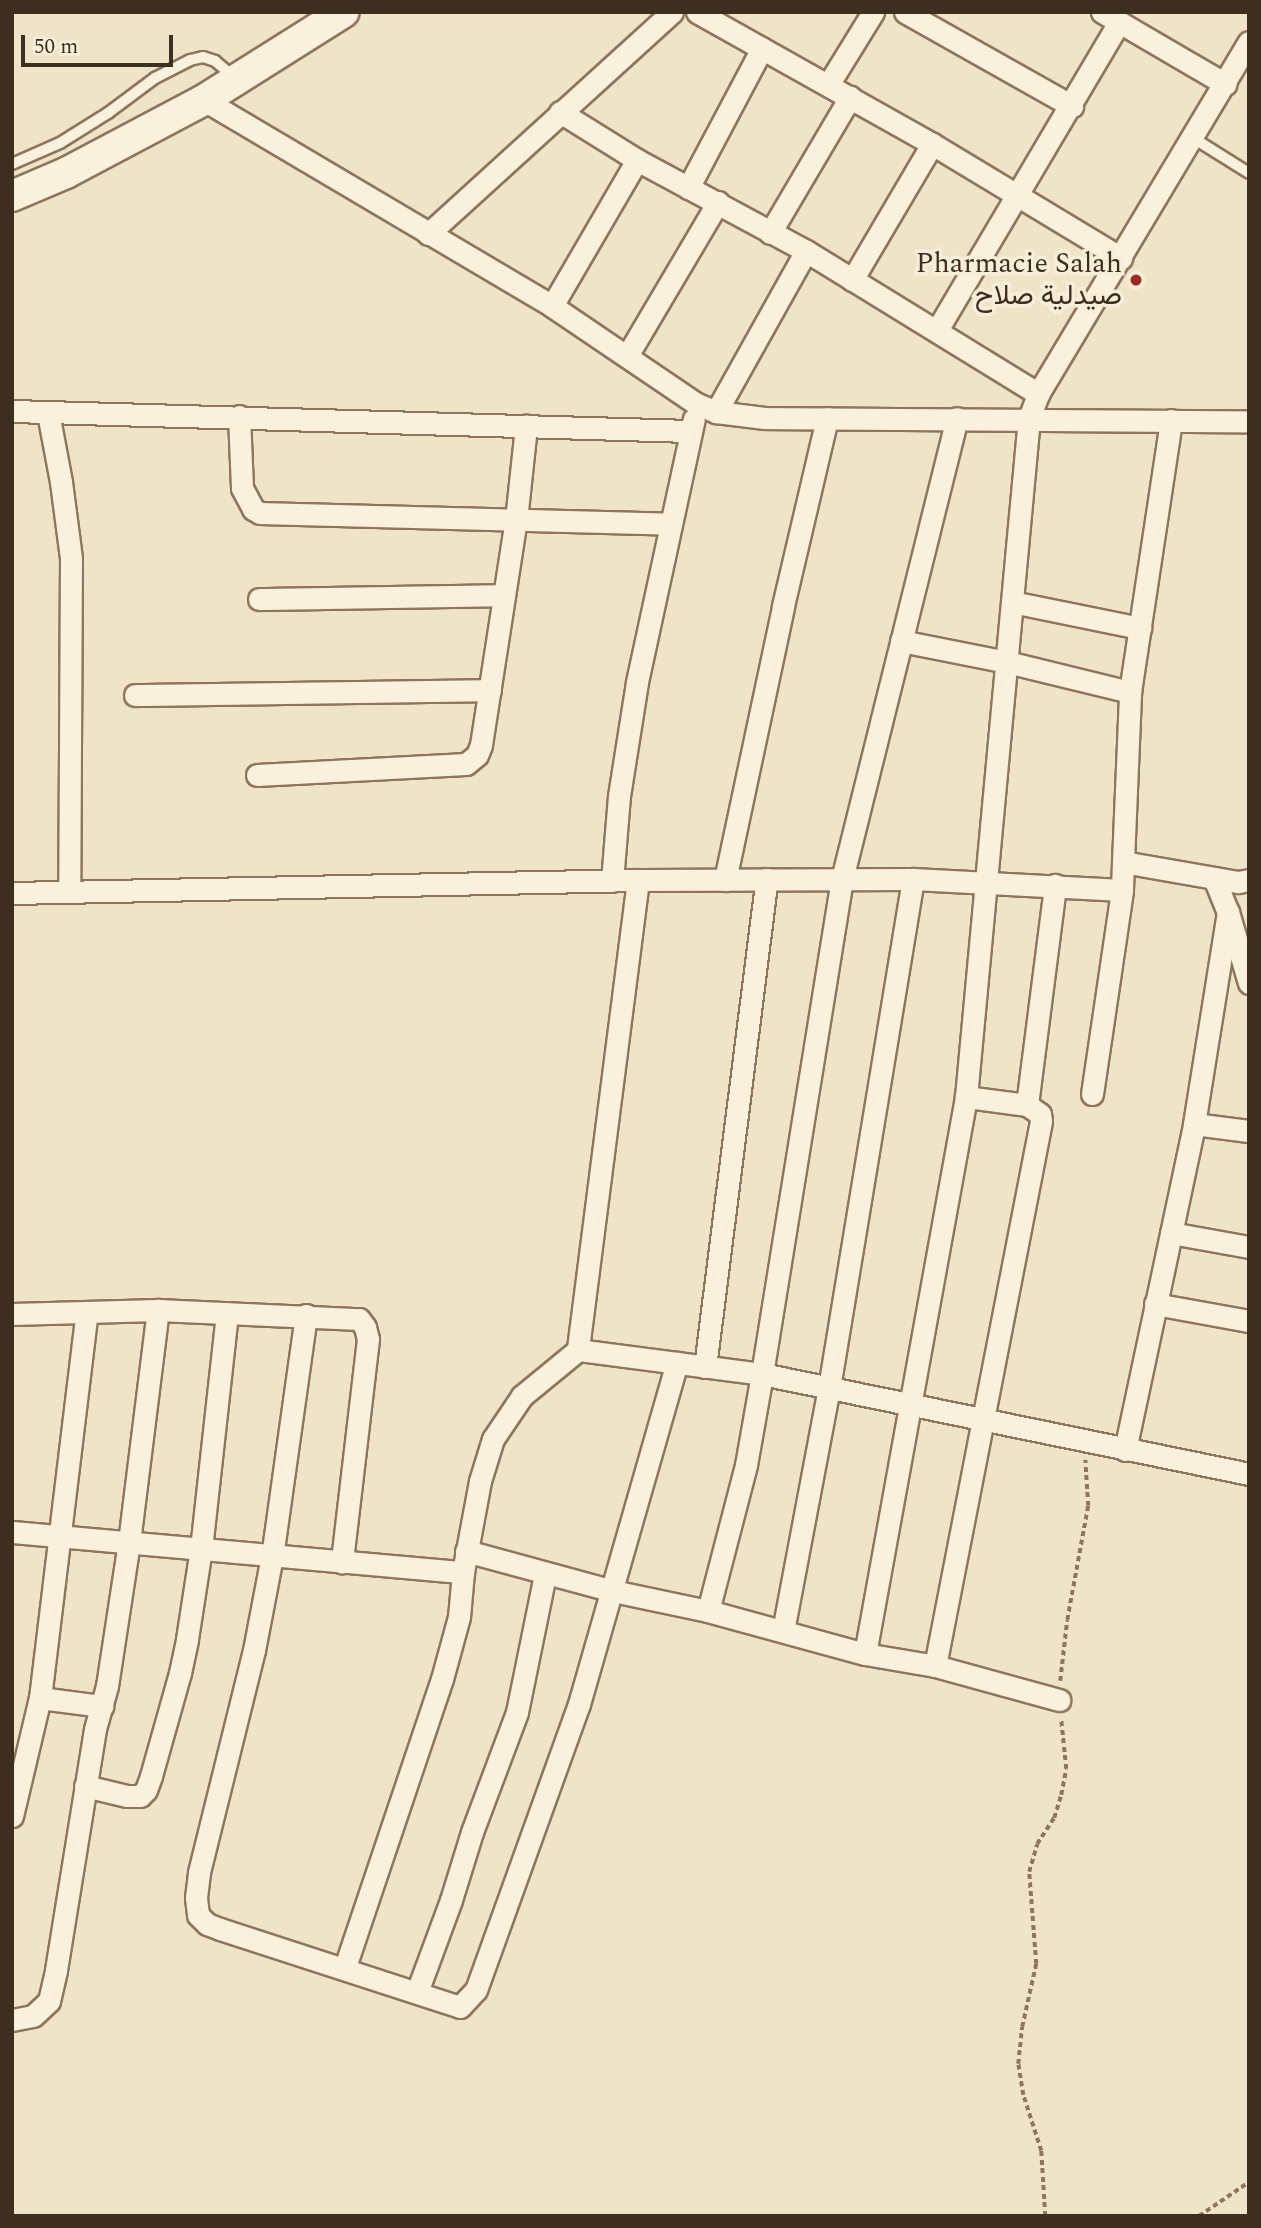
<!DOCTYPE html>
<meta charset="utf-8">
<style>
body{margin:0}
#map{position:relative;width:1261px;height:2228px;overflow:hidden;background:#f0e4c8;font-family:Spectral,Vazirmatn,serif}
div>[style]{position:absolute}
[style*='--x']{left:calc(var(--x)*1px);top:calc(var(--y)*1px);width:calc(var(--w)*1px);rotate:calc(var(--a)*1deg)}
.path>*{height:3.5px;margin-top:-1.75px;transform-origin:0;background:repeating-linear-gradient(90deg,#8d765c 0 5px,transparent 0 8.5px)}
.roads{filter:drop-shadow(2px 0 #8d765c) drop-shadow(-2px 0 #8d765c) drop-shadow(0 2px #8d765c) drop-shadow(0 -2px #8d765c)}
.service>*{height:10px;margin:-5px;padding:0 5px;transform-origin:5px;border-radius:5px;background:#faf1dc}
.minor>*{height:21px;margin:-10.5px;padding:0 10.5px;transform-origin:10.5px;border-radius:10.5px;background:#faf1dc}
.secondary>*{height:30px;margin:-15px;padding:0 15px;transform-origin:15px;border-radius:15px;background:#faf1dc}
.dots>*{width:19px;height:19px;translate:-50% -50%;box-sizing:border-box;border:4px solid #f7eed8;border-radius:50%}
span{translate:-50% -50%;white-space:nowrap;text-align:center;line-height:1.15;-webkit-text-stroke:7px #f7eed8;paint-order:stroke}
.poi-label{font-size:28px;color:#3d2e20}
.right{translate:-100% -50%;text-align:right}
.frame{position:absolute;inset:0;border:14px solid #3d2e20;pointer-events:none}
.scale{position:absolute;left:21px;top:35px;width:152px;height:32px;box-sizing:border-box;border:4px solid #3d2e20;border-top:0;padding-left:9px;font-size:21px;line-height:24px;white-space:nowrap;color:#3d2e20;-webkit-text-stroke:5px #f7eed8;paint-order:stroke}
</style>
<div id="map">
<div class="path">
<div style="--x:1060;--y:1681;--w:61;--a:-83.5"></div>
<div style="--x:1067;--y:1620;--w:116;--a:-79.6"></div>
<div style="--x:1088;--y:1506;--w:46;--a:-93.7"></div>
<div style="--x:1045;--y:2216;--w:65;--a:-93.5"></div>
<div style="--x:1041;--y:2151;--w:59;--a:-107.8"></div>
<div style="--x:1023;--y:2095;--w:31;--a:-99"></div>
<div style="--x:1018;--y:2064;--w:37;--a:-84"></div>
<div style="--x:1022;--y:2027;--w:65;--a:-77.5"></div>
<div style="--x:1036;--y:1964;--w:92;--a:-94.4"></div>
<div style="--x:1029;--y:1872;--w:29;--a:-74"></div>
<div style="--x:1037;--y:1844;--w:31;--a:-57"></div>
<div style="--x:1054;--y:1818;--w:24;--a:-73"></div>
<div style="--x:1061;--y:1795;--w:26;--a:-79"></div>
<div style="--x:1066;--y:1769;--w:49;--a:-95.8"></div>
<div style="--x:1199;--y:2216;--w:60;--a:-34.2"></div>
</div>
<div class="roads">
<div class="service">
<div style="--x:1193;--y:138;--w:66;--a:32"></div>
<div style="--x:12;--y:164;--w:52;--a:-23.6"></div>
<div style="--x:60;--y:143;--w:57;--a:-32"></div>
<div style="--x:108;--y:113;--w:59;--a:-36.7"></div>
<div style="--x:155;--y:78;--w:39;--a:-27"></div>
<div style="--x:190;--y:60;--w:13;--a:-13"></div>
<div style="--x:203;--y:57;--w:13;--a:18"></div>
<div style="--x:215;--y:61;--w:26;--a:40"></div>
</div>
<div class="minor">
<div style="--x:697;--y:12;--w:270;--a:29.3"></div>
<div style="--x:932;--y:144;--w:221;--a:31.1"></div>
<div style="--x:905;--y:12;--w:192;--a:29.4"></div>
<div style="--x:1102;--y:12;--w:143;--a:30.3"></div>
<div style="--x:828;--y:85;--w:86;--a:-58.3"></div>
<div style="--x:204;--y:100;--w:404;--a:30.6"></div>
<div style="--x:552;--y:306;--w:175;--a:34.1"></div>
<div style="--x:697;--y:404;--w:21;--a:23"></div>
<div style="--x:716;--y:412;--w:49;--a:7"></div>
<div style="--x:765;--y:418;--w:484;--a:0.4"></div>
<div style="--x:560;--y:112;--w:91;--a:31.9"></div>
<div style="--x:637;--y:160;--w:192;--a:28.3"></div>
<div style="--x:806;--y:251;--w:273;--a:31.6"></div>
<div style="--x:688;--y:188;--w:158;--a:-62.1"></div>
<div style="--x:770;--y:233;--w:158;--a:-59.5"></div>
<div style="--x:428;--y:234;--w:330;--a:-42.3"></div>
<div style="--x:852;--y:280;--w:158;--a:-59.5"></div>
<div style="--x:552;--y:306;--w:169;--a:-59.8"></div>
<div style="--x:937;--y:330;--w:358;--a:-59.4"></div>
<div style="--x:627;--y:356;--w:179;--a:-59.4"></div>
<div style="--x:12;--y:411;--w:679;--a:1.69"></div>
<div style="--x:716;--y:412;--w:184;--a:-60.8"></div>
<div style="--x:48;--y:413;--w:70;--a:79.3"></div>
<div style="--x:61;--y:482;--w:77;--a:82.5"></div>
<div style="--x:71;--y:558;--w:333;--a:90.3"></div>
<div style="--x:239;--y:416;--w:72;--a:87.6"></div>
<div style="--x:242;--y:488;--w:24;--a:62"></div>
<div style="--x:253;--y:509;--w:8;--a:30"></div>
<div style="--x:260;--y:513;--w:411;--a:1.5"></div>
<div style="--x:259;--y:599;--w:245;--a:-0.9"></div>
<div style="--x:1012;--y:602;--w:131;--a:11.5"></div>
<div style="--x:901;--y:641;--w:108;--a:11.2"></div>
<div style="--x:1007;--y:662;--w:127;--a:13.7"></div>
<div style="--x:135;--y:695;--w:355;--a:-0.8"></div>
<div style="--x:257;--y:775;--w:209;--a:-3"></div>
<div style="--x:466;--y:764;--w:14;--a:-39"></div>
<div style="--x:477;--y:755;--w:11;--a:-68"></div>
<div style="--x:481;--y:745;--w:228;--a:-81.2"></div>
<div style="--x:516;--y:520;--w:95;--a:-83.9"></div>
<div style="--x:1123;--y:862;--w:170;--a:-87.6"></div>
<div style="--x:1130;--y:692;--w:275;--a:-81.4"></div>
<div style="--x:1214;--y:878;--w:37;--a:68"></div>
<div style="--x:1228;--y:912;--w:74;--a:73.5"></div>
<div style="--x:638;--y:880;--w:275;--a:-0.2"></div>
<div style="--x:913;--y:879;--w:209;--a:3"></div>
<div style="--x:1122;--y:890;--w:28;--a:-88"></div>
<div style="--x:1123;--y:862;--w:117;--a:9.9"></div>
<div style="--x:1238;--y:882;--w:11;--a:-10"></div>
<div style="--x:725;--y:880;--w:280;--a:-78"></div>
<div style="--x:783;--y:606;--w:193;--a:-76.8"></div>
<div style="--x:612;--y:881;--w:85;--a:-85.3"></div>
<div style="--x:619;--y:796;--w:115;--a:-81"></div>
<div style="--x:637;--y:682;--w:269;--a:-77.8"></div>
<div style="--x:12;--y:893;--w:626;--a:-1.19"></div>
<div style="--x:638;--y:880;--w:474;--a:97.3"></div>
<div style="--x:578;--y:1350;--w:186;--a:7.4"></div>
<div style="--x:762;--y:1374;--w:497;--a:11.6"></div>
<div style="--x:1092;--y:1094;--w:206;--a:-81.6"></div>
<div style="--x:1027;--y:1105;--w:222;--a:-82.7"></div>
<div style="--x:1194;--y:1124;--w:55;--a:7.3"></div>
<div style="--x:1171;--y:1233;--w:79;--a:10.2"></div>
<div style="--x:1155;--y:1304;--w:96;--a:10.3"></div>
<div style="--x:12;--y:1314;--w:146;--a:-1.6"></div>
<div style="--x:158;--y:1310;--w:201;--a:2.6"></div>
<div style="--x:359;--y:1319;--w:10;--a:53"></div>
<div style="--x:365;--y:1327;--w:12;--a:76"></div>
<div style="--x:368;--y:1339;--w:225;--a:96.7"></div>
<div style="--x:306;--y:1315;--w:243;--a:98"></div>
<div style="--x:272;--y:1556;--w:96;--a:100.8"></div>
<div style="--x:254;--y:1650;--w:230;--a:103.9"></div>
<div style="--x:199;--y:1873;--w:25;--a:97"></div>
<div style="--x:196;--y:1898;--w:17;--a:83"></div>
<div style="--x:198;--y:1915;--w:13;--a:45"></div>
<div style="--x:207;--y:1924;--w:14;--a:21"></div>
<div style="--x:220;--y:1929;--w:252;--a:18"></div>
<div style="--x:460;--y:2007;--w:23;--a:-47"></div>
<div style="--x:476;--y:1990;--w:304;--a:-70.2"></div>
<div style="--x:579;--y:1704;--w:355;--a:-74"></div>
<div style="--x:705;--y:1367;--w:492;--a:-82.8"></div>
<div style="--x:1125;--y:1450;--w:333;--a:-78"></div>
<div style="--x:1194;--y:1124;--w:215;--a:-80.9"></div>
<div style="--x:12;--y:1532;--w:453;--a:5.1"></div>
<div style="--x:463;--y:1572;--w:93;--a:-79.4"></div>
<div style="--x:480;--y:1481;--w:44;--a:-72.8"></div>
<div style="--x:493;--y:1439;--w:52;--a:-56"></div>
<div style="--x:522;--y:1396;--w:72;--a:-39.4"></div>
<div style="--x:466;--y:1551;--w:152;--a:15.2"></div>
<div style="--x:613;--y:1591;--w:97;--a:11.9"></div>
<div style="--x:708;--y:1611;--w:163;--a:15.3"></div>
<div style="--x:865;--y:1654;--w:71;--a:9.7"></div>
<div style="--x:935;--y:1666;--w:129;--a:15.3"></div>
<div style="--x:708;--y:1611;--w:151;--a:-75.4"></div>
<div style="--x:746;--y:1465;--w:92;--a:-80"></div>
<div style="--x:762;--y:1374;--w:501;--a:-80.82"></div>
<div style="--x:842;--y:879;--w:475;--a:-76"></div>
<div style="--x:783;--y:1631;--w:247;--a:-79.3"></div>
<div style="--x:829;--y:1388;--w:516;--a:-80.63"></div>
<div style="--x:865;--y:1654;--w:566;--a:-79.72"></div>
<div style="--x:966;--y:1097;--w:682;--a:-84.7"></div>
<div style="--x:1029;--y:418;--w:26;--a:-69"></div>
<div style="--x:1038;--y:394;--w:410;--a:-59.1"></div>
<div style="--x:935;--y:1666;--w:555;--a:-78.99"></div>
<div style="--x:1041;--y:1121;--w:7;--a:-98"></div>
<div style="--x:1040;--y:1114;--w:16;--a:-145"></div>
<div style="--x:1027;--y:1105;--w:62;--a:-172.5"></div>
<div style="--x:40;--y:1698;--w:63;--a:7.4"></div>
<div style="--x:85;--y:1786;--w:43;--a:13.4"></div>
<div style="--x:127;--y:1796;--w:13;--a:0"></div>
<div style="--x:140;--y:1796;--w:8;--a:-45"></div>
<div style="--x:146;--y:1790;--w:15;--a:-70"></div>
<div style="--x:151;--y:1776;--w:107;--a:-74.3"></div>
<div style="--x:180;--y:1673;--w:35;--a:-78"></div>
<div style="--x:187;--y:1639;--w:91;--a:-81.2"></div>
<div style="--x:201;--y:1549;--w:237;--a:-83.7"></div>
<div style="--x:12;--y:1816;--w:121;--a:-76.7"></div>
<div style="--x:40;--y:1698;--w:389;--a:-83.1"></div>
<div style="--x:345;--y:1967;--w:304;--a:-71.4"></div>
<div style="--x:442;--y:1679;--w:64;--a:-74.7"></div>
<div style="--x:459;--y:1617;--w:45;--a:-84.9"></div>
<div style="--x:417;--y:1992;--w:98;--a:-69.7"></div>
<div style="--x:451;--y:1900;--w:71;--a:-72.8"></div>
<div style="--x:472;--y:1832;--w:128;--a:-69.4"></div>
<div style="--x:517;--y:1712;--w:141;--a:-78.5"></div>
<div style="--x:12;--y:2020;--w:21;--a:-11"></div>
<div style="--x:33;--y:2016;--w:22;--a:-43"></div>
<div style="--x:49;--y:2001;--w:32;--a:-77"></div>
<div style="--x:56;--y:1970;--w:244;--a:-80.8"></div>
<div style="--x:95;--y:1729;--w:45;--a:-74.4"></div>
<div style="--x:107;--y:1686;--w:146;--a:-81.3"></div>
<div style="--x:129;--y:1542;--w:234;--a:-82.9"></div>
</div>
<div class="secondary">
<div style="--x:12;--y:196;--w:59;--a:-23.1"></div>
<div style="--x:66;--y:173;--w:156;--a:-27.9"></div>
<div style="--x:204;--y:100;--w:165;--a:-32.2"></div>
</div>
</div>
<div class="dots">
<div style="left:1136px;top:280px;background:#9e2a2b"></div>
</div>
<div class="poi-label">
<span class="right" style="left:1122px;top:280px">Pharmacie Salah<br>صيدلية صلاح</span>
</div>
<div class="frame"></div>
<div class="scale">50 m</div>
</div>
